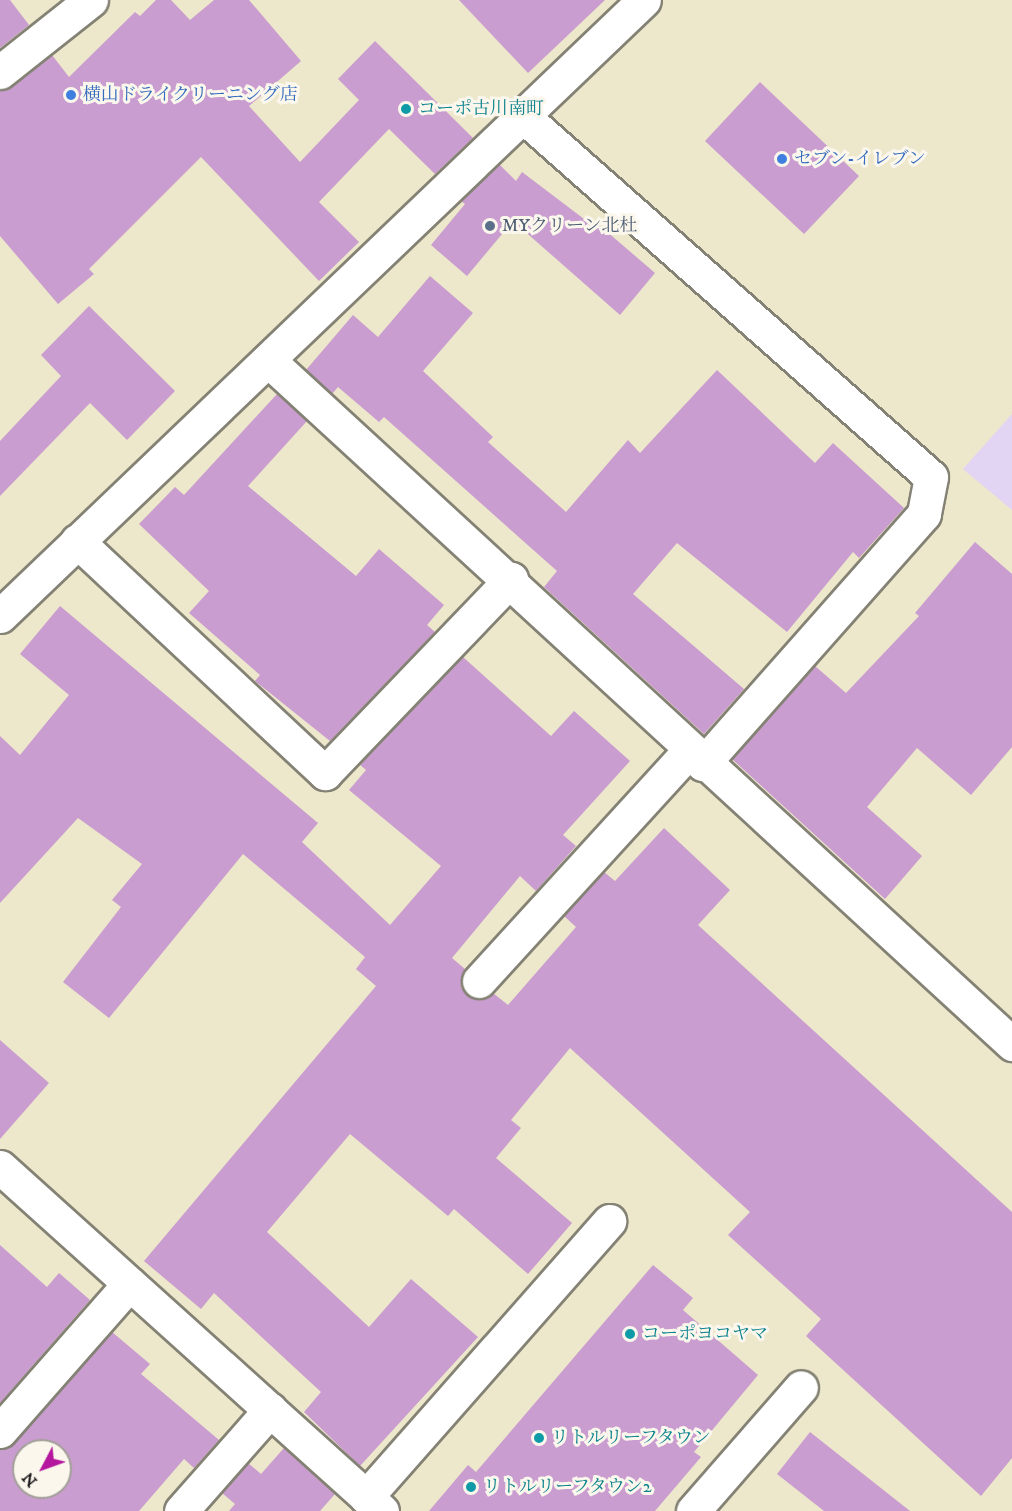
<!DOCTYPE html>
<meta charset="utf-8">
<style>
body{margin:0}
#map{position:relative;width:1012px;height:1511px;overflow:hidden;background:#ede7cb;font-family:"IM FELL DW Pica","Noto Serif JP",serif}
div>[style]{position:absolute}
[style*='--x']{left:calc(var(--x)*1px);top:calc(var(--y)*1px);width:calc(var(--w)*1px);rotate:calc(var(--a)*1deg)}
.built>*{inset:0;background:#e2d4f3}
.building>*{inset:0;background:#c99dcf}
.roads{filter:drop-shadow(2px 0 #848274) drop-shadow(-2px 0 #848274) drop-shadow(0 2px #848274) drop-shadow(0 -2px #848274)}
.minor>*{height:33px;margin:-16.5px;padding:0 16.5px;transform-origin:16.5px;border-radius:16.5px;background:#fff}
.dots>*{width:16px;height:16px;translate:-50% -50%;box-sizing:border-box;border:3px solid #fbf7ec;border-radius:50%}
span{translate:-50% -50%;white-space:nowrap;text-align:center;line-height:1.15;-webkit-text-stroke:6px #fbf7ec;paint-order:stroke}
.shop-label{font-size:18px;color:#366cbe}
.left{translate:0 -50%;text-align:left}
.culture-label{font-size:18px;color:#0d838f}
.service-label{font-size:18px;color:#4e5e75}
.north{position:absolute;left:12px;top:1439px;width:60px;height:60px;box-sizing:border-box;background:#fbf7ec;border:2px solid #a29f99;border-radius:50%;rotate:229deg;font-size:16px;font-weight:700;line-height:24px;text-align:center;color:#1c1c1c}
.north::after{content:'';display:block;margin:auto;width:21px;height:27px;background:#b5179e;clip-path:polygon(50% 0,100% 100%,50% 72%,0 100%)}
</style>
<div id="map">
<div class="built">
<div style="clip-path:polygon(1012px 414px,1012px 510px,963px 469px)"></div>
</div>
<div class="building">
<div style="clip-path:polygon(0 0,10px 0,29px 25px,0 48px)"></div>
<div style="clip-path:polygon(156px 0,171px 0,190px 20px,214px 0,249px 0,301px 61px,249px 106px,300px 162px,359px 100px,338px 79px,375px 41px,473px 138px,435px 174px,389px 129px,319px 202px,359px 242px,319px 281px,201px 157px,89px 269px,94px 274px,58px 304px,0 236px,0 90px,52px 55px,69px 77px,135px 12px,140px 16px)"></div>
<div style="clip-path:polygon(459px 0,605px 0,528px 73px)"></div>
<div style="clip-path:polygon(760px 82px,859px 176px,804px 234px,705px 141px)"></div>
<div style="clip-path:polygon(499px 164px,516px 181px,522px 172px,588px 222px,591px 218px,655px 273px,620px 315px,513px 221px,467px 276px,431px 245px,465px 204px,461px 201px)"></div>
<div style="clip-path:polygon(430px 276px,473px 313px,423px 371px,493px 437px,488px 442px,566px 512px,628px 440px,640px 453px,717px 370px,815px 463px,833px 443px,904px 508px,859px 558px,853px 552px,787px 632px,677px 543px,633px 594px,744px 689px,704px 734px,544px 587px,557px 571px,384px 417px,379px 422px,338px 387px,332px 394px,306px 370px,353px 315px,378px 337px)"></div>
<div style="clip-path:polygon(89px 306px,175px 391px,127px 440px,90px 403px,0 496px,0 441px,61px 376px,41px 355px)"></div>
<div style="clip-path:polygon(277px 394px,307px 421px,248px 486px,356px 576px,379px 549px,444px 605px,427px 625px,435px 632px,330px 741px,255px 681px,260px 675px,189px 613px,209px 591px,139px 524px,175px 487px,184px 495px)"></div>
<div style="clip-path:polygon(975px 542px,1012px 574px,1012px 747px,971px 795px,917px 748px,867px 807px,922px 856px,885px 899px,732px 759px,815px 666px,846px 693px,919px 616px,915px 613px)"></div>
<div style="clip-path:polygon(60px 606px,318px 823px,302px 842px,390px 925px,441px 866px,349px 790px,366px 770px,359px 764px,463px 657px,551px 736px,574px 711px,630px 761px,563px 835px,576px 846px,536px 891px,520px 876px,452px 958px,465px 969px,461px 987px,474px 999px,493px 993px,508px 1005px,576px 927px,564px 916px,604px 872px,615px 881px,664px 828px,730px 890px,698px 925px,1012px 1212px,1012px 1458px,981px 1496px,806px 1336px,821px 1319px,728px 1235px,750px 1212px,570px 1048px,511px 1120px,521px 1128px,496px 1158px,572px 1223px,528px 1274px,454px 1209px,448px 1216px,350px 1134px,267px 1232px,369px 1327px,411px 1279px,478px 1337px,360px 1466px,304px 1412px,321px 1392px,214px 1293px,201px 1309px,144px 1261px,376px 986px,356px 969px,365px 957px,243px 854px,109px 1018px,63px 982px,121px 907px,112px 900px,142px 864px,78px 818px,0 903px,0 736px,20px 755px,69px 695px,20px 654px)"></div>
<div style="clip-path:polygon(0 1040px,49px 1083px,0 1139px)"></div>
<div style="clip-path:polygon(0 1245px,47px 1287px,59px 1273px,90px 1300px,0 1403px)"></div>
<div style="clip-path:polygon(653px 1265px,693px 1298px,683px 1310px,758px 1375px,694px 1452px,701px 1457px,655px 1511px,429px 1511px,468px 1465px,476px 1472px)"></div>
<div style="clip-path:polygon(evenodd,112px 1332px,150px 1364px,141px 1374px,219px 1440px,194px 1468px,184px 1459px,139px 1511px,0 1511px,0 1449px,14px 1443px,112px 1332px,24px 1451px,60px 1451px,60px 1487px,24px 1487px,24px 1451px)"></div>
<div style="clip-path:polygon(810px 1432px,910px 1511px,824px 1511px,777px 1474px)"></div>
<div style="clip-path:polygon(284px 1448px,335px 1494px,320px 1511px,229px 1511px,235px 1504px,222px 1493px,248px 1463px,261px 1474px)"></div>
</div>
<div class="roads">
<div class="minor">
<div style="--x:0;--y:72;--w:116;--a:-38.4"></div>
<div style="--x:524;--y:117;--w:543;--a:41.49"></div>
<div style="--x:931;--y:477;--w:38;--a:101"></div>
<div style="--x:924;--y:514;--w:334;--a:131.5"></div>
<div style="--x:268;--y:360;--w:1011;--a:42.59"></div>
<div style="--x:77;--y:541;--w:340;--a:43.1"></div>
<div style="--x:325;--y:773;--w:269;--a:-46.2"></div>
<div style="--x:0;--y:616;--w:891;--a:-43.73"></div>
<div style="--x:479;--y:981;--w:310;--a:-47.6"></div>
<div style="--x:0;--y:1167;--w:514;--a:42"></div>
<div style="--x:0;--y:1431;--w:196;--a:-48.7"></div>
<div style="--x:366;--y:1497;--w:368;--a:-48.6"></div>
<div style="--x:181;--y:1511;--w:135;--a:-48.6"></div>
<div style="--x:693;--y:1511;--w:164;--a:-48.9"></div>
</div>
</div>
<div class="dots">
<div style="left:71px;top:95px;background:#3f7fe0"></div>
<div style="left:406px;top:109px;background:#0f9aa8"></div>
<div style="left:782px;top:159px;background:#3f7fe0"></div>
<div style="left:490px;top:226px;background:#5c6f8a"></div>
<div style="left:630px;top:1334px;background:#0f9aa8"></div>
<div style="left:539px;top:1438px;background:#0f9aa8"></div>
<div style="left:471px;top:1487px;background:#0f9aa8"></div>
</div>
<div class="shop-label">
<span class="left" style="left:83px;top:95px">横山ドライクリーニング店</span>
<span class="left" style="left:794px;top:159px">セブン-イレブン</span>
</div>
<div class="culture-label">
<span class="left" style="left:418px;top:109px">コーポ古川南町</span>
<span class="left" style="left:642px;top:1334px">コーポヨコヤマ</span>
<span class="left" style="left:551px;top:1438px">リトルリーフタウン</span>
<span class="left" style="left:483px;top:1487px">リトルリーフタウン2</span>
</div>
<div class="service-label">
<span class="left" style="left:502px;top:226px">MYクリーン北杜</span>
</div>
<div class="north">N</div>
</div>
